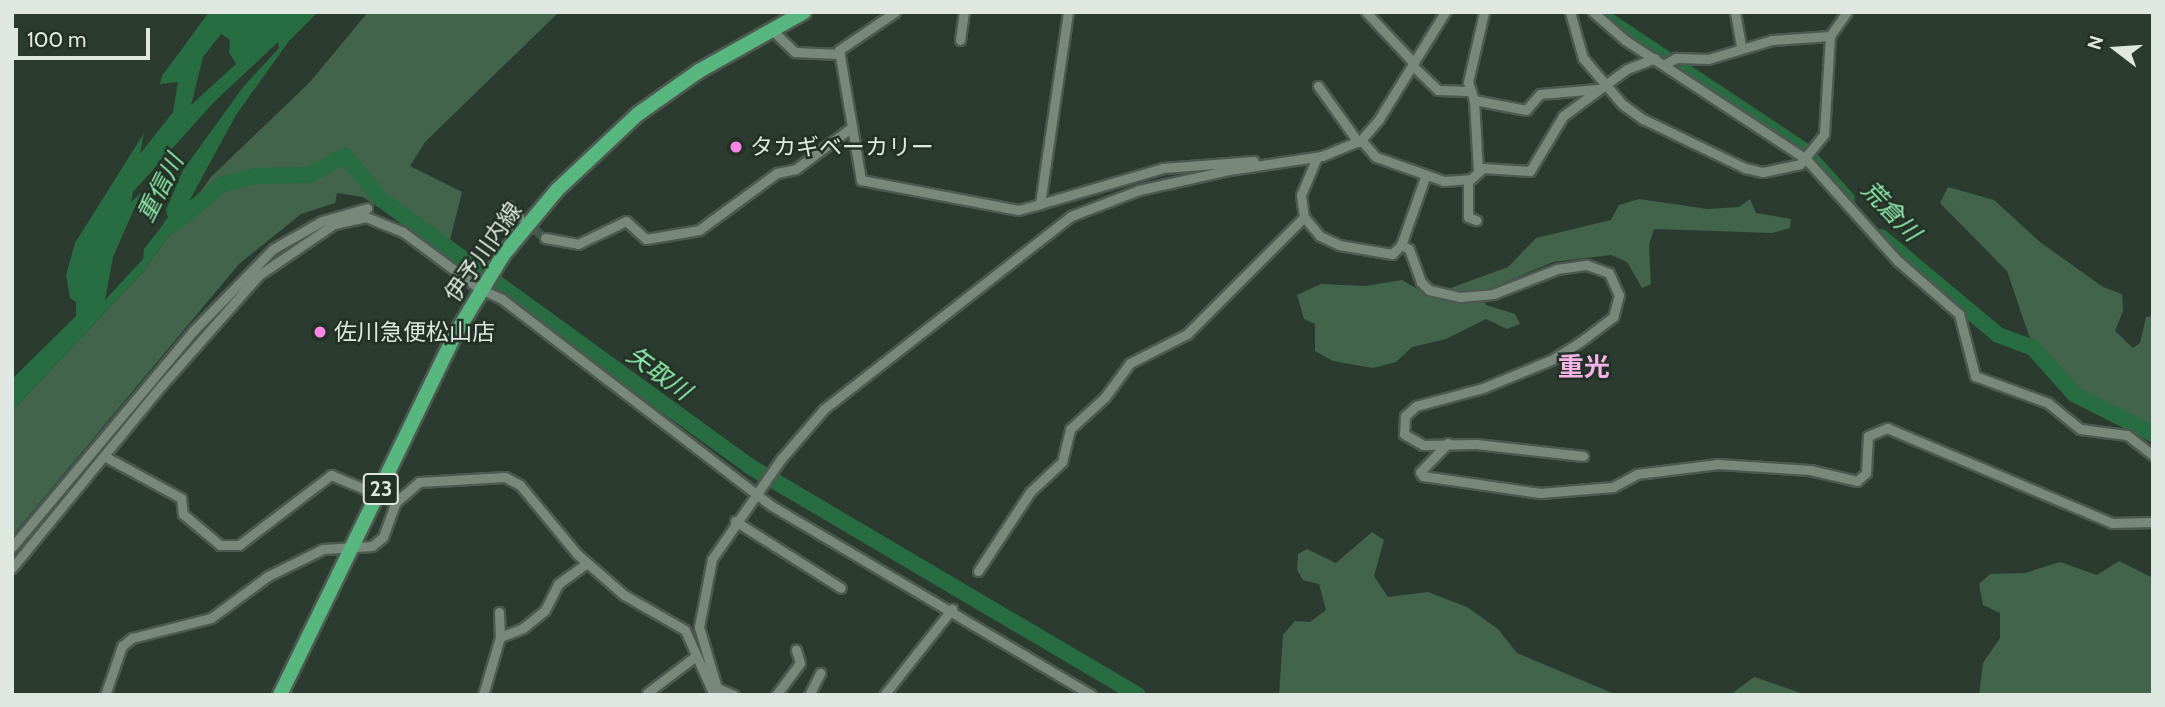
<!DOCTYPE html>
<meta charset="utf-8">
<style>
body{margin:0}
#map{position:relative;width:2165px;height:707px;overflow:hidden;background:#2c3b30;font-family:Cabin,"Noto Sans JP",sans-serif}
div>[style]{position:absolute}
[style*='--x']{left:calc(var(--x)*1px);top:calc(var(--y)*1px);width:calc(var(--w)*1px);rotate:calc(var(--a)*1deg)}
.green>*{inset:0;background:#41644b}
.water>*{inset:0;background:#286c42}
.river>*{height:16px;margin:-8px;padding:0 8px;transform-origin:8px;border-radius:8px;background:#286c42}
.street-tunnel>*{height:9px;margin-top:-4.5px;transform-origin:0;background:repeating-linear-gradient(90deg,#47554a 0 9px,transparent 0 13.5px)}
.roads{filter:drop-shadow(2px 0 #4d5950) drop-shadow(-2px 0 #4d5950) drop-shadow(0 2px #4d5950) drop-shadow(0 -2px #4d5950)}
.street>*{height:9px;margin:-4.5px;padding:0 4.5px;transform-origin:4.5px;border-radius:4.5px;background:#78897c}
.primary>*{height:14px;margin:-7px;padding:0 7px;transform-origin:7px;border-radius:7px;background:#58b77e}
.dots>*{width:19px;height:19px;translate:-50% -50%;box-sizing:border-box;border:4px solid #223026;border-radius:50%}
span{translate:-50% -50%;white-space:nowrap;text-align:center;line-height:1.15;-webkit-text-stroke:5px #223026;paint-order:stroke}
.shield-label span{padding:2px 5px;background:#223026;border:2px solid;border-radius:5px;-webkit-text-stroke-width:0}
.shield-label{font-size:21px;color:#dee7e0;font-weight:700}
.poi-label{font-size:23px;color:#dee7e0}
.left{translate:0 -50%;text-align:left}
.street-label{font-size:23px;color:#dee7e0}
.water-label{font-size:24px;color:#8fecac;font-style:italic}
.quarter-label{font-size:26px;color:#f3b3e7;font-weight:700}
.frame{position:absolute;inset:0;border:14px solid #dee7e0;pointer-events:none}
.north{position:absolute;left:2081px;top:14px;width:70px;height:70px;-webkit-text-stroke:5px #223026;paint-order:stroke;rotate:287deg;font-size:19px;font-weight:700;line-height:28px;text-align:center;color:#dee7e0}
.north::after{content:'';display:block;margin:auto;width:24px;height:32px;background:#dee7e0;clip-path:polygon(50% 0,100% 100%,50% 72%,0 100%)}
.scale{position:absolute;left:14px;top:28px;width:136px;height:32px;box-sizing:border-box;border:4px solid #dee7e0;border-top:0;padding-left:9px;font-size:21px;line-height:24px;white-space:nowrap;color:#dee7e0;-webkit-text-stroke:5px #223026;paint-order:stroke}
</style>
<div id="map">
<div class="green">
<div style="clip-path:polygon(368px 12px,559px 12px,425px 142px,410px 166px,462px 192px,447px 252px,363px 197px,337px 193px,335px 203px,301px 214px,239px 264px,12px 536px,12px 411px,143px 272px,211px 177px,310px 82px)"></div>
<div style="clip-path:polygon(1948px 187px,1994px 200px,2040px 242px,2103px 287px,2122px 294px,2123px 311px,2115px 331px,2133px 348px,2140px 343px,2146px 317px,2153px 316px,2153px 438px,2089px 400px,2029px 336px,2007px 271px,1940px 203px)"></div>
<div style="clip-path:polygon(1639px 199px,1708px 209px,1739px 207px,1750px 199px,1756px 213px,1791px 219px,1790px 228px,1772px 233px,1654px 229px,1649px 245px,1651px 284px,1642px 288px,1627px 262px,1611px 255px,1553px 262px,1482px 292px,1486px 305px,1515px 314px,1520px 324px,1507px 329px,1486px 319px,1446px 339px,1412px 347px,1396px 362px,1373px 368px,1333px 361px,1315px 351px,1315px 324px,1304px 319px,1297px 295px,1321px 284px,1365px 286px,1402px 280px,1429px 296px,1508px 267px,1536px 238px,1611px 220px,1619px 205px)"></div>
<div style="clip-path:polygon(1372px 532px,1384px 540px,1374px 576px,1388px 597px,1428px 592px,1467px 607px,1498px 629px,1517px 653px,1617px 695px,1279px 695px,1283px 635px,1295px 621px,1310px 622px,1326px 610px,1319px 584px,1303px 580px,1297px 570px,1298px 554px,1307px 549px,1336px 563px)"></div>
<div style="clip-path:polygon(2119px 561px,2153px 578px,2153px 695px,1979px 695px,1983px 663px,2000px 638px,2000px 613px,1983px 605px,1979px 584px,1990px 574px,2025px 573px,2060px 562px,2097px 575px)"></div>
<div style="clip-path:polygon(1754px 677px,1801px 693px,1803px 695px,1730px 695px)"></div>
</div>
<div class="water">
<div style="clip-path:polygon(evenodd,209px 12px,318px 12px,289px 41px,236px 115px,174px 229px,143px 272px,12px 411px,12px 379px,76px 316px,76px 302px,70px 298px,66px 275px,75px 243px,144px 133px,140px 154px,173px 112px,178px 82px,160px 84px,162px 76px,209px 12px,221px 34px,230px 40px,229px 52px,236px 64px,191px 105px,203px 57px,221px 34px,209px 12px,278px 42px,279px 48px,244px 86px,183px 170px,166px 210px,168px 218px,144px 249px,143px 259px,105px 300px,113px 257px,141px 193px,131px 202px,133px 192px,214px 102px,278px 42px)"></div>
</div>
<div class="river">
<div style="--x:1609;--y:21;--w:233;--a:33.6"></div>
<div style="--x:1803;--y:150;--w:66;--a:48.1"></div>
<div style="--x:171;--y:226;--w:67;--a:-38.9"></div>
<div style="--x:223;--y:184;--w:34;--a:-14"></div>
<div style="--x:256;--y:176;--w:53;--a:-1.1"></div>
<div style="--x:309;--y:175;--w:41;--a:-27.8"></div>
<div style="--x:345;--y:156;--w:57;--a:49.9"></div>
<div style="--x:382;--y:200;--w:453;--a:35.9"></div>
<div style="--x:749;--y:466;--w:451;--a:30.5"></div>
<div style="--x:1881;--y:237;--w:153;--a:39.9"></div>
<div style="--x:1998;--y:335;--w:37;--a:20"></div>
<div style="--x:2033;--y:348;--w:62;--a:48.3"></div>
<div style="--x:2074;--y:394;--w:89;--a:26.9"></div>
</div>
<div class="street-tunnel">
<div style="--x:525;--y:221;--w:26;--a:40"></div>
</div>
<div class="roads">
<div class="street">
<div style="--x:895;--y:12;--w:68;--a:145.8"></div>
<div style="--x:839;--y:50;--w:132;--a:80.4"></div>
<div style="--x:861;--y:180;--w:160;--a:10.8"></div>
<div style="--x:1018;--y:210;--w:23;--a:-15"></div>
<div style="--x:1040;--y:204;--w:194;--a:-81.7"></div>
<div style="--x:1366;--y:12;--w:69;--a:46.8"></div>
<div style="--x:1570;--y:12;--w:48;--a:74.2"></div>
<div style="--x:1583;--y:58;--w:60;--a:49.7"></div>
<div style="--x:1622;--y:104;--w:26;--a:36"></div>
<div style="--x:1643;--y:119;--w:113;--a:25.7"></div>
<div style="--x:1745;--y:168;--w:18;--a:13"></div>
<div style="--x:1763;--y:172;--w:38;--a:-12"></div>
<div style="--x:1800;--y:164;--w:38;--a:-51"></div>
<div style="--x:1824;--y:134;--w:98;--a:-86.5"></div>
<div style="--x:1830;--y:36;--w:29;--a:-55"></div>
<div style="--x:1593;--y:12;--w:43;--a:41.2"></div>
<div style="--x:1625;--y:40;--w:217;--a:33.3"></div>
<div style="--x:1806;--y:159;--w:137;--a:48"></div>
<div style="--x:1898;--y:261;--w:81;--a:41"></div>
<div style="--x:1959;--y:314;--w:64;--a:75.5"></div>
<div style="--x:1975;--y:376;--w:78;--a:20.3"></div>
<div style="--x:2048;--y:403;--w:41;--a:39.1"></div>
<div style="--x:2080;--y:429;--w:47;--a:7.3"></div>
<div style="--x:2127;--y:435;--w:33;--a:38"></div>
<div style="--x:1735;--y:12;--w:36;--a:80"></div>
<div style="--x:772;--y:30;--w:32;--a:44"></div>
<div style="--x:795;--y:52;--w:43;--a:2.7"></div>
<div style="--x:960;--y:40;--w:28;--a:-82"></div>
<div style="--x:1665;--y:64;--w:13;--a:-29"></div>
<div style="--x:1676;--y:58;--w:32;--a:2"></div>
<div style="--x:1708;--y:59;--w:67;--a:-16.5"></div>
<div style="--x:1772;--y:40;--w:58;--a:-3.9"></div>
<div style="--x:1412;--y:65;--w:36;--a:44"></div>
<div style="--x:1438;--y:90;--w:30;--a:2"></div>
<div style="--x:1318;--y:86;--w:69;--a:54.5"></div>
<div style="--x:1474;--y:100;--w:53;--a:10.9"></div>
<div style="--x:1526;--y:110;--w:21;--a:-49"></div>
<div style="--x:1540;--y:94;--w:58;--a:-4.9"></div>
<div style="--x:1361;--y:140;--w:23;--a:49"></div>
<div style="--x:1376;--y:157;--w:72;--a:19.4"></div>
<div style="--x:1444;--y:181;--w:27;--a:-4"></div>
<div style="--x:1471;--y:179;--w:16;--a:-43"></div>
<div style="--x:1483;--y:168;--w:47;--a:3.7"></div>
<div style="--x:1530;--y:171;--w:64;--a:-59"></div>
<div style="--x:1563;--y:116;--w:79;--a:-36.3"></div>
<div style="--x:1627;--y:69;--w:30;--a:-21"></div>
<div style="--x:1478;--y:170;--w:70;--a:-93.3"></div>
<div style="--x:1474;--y:100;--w:19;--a:-108"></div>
<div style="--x:1468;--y:82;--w:72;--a:-77.1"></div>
<div style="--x:1425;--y:177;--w:72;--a:109.4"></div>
<div style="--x:1401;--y:245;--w:9;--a:27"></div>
<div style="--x:1409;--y:249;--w:35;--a:70"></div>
<div style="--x:1421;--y:282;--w:11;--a:45"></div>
<div style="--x:1429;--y:290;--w:32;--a:13"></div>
<div style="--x:1460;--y:297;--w:33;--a:-5"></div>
<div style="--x:1493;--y:294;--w:69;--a:-21.3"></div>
<div style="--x:1557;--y:269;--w:30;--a:-8"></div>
<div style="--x:1587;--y:265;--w:23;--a:20"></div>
<div style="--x:1609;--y:273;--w:24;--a:66"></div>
<div style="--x:1619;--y:295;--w:23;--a:105"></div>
<div style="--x:1613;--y:317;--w:41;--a:142.9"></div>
<div style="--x:1580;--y:342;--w:34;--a:148"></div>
<div style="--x:1551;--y:360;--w:74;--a:157.6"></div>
<div style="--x:1483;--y:388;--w:69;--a:165"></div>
<div style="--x:1416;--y:406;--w:15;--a:138"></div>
<div style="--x:1405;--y:416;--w:18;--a:93"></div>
<div style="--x:1404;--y:434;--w:22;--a:30"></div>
<div style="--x:1423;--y:445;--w:53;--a:-1.1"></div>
<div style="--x:1476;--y:444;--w:108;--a:6.4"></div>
<div style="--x:1468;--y:180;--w:37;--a:90"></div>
<div style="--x:1468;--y:217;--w:9;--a:21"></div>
<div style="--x:1040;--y:204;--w:128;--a:-16.3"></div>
<div style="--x:1163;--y:168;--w:91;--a:-4.4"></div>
<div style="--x:508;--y:206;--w:16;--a:45"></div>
<div style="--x:1304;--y:217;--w:22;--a:-98"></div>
<div style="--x:1301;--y:195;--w:41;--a:-67.2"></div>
<div style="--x:545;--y:238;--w:34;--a:10"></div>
<div style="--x:578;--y:244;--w:53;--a:-25.6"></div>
<div style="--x:626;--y:221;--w:27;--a:42"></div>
<div style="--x:646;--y:239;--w:54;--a:-9.6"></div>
<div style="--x:699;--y:230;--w:97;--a:-36.2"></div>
<div style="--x:777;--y:173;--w:19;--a:-12"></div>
<div style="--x:796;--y:169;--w:70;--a:-36.9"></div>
<div style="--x:1448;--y:443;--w:40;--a:134"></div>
<div style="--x:1420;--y:472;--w:5;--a:53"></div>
<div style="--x:1423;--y:476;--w:118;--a:8.3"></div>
<div style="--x:1540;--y:493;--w:73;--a:-4.7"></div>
<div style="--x:1613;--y:487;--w:27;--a:-28"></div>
<div style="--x:1637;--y:474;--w:82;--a:-7"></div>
<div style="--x:1718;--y:464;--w:92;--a:3.7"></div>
<div style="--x:1810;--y:470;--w:48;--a:13.2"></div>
<div style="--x:1857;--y:481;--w:12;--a:-42"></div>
<div style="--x:1866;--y:473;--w:37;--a:-87"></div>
<div style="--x:1868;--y:436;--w:21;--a:-23"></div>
<div style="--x:1887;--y:428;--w:244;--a:22.9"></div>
<div style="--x:2112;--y:523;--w:41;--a:-1.4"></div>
<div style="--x:104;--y:456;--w:88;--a:28.6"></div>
<div style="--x:181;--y:498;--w:16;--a:83"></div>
<div style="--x:183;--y:514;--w:48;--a:40"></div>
<div style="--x:220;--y:545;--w:19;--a:0"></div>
<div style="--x:239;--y:545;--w:116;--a:-37.3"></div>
<div style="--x:331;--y:475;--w:70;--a:22.6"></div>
<div style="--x:396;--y:502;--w:30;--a:-41"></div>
<div style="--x:419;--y:482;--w:86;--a:-3.3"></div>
<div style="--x:505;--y:477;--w:17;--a:28"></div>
<div style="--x:520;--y:485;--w:89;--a:50.4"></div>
<div style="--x:577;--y:554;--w:62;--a:41.1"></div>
<div style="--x:624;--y:595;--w:70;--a:29.8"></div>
<div style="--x:685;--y:630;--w:71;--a:66"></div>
<div style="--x:735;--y:521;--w:125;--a:32.3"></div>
<div style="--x:12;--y:547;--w:282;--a:-50"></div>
<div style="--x:193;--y:331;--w:115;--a:-45.7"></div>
<div style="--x:273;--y:249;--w:56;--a:-29.7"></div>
<div style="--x:322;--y:221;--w:47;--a:-16.1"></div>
<div style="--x:12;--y:568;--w:235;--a:-50.7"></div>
<div style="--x:161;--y:386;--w:148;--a:-48.6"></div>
<div style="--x:259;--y:275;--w:91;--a:-34.2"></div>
<div style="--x:334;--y:224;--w:33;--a:-12"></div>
<div style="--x:366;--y:217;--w:40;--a:22"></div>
<div style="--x:403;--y:232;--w:96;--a:36.5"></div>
<div style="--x:480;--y:289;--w:24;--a:24"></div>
<div style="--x:502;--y:299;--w:340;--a:37.5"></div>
<div style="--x:772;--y:506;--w:371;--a:30.6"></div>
<div style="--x:978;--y:571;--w:95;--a:-56.6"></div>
<div style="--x:1030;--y:492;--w:44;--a:-43.2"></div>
<div style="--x:1062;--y:462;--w:34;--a:-76"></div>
<div style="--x:1070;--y:429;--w:47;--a:-42.4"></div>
<div style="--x:1105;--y:397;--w:42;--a:-53.7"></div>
<div style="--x:1130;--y:363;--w:64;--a:-27"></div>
<div style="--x:1187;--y:334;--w:165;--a:-45"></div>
<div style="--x:1304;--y:217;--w:25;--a:50"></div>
<div style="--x:1320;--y:236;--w:21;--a:25"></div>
<div style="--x:1339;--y:245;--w:54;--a:9.6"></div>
<div style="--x:1392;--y:254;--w:13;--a:-45"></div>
<div style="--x:499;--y:612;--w:25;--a:88"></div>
<div style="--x:719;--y:689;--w:16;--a:22"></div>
<div style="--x:647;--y:693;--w:61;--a:-37.1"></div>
<div style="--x:105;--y:695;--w:52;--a:-70.9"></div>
<div style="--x:122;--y:646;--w:13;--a:-39"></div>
<div style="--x:132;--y:638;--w:81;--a:-14.2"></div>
<div style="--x:211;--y:618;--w:71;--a:-36.4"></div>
<div style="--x:268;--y:576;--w:61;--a:-26.1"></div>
<div style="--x:323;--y:549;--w:49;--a:-3.5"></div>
<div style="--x:372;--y:546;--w:14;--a:-39"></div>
<div style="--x:383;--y:537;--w:37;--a:-70"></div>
<div style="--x:483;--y:695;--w:60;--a:-73.7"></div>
<div style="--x:500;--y:637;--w:25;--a:-21"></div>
<div style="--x:523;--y:628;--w:28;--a:-39"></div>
<div style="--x:545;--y:610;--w:29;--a:-63"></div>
<div style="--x:558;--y:584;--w:36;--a:-36"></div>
<div style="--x:719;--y:695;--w:71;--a:-106.4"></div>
<div style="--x:699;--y:627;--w:69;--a:-79.2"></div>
<div style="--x:712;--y:559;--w:121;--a:-55.4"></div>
<div style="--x:781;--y:459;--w:66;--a:-49.3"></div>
<div style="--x:824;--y:409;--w:313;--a:-38"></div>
<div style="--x:1071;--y:216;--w:73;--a:-20.9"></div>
<div style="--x:1139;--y:190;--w:92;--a:-12.5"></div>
<div style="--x:1229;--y:170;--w:94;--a:-8.6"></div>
<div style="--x:1322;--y:156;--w:42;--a:-22.3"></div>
<div style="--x:1361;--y:140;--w:28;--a:-49"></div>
<div style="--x:1379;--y:119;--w:126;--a:-58.3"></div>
<div style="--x:776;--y:695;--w:40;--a:-53"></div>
<div style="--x:800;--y:663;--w:14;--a:-107"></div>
<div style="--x:809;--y:695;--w:25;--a:-63"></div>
<div style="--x:884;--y:695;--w:110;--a:-51.7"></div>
</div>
<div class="primary">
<div style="--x:280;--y:695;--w:403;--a:-64.1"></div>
<div style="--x:456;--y:333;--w:91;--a:-58.9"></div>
<div style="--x:503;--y:255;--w:85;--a:-50.3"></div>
<div style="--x:557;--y:190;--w:111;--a:-43.2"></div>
<div style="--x:638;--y:114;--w:75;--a:-35.2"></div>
<div style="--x:699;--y:71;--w:120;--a:-29.3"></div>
</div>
</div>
<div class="dots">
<div style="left:736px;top:147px;background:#f987e8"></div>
<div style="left:320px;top:332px;background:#f987e8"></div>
</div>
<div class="shield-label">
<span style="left:381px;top:489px">23</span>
</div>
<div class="poi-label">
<span class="left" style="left:750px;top:147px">タカギベーカリー</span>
<span class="left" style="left:334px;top:332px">佐川急便松山店</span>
</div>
<div class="street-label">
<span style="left:483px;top:252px;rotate:-55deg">伊予川内線</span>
</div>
<div class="water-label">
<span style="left:160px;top:188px;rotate:-63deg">重信川</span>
<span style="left:1891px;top:211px;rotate:46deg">荒倉川</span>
<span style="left:659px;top:373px;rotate:36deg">矢取川</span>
</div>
<div class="quarter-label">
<span style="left:1584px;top:368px">重光</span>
</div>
<div class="frame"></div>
<div class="north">N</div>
<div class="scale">100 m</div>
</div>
